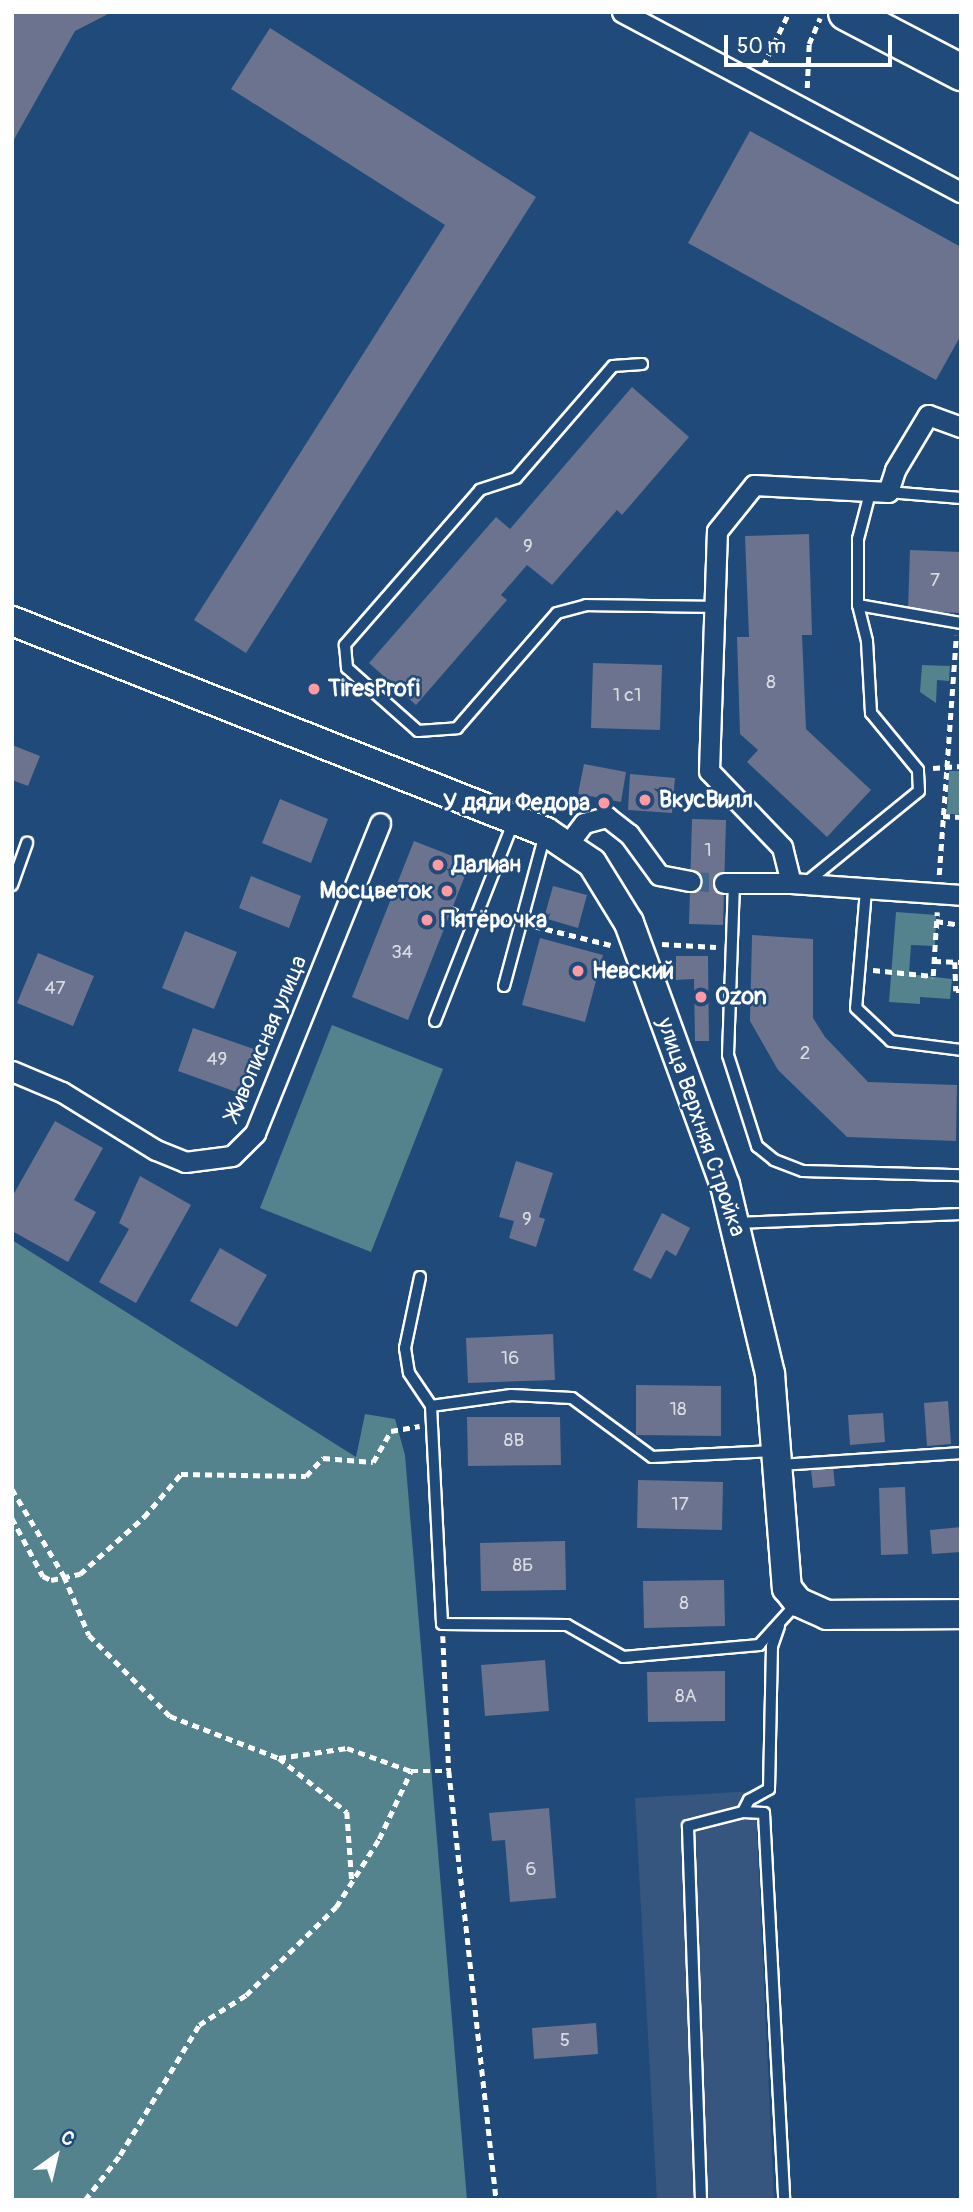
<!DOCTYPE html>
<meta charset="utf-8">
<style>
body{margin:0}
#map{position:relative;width:973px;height:2212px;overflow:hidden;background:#1f4a7a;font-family:Pangolin,sans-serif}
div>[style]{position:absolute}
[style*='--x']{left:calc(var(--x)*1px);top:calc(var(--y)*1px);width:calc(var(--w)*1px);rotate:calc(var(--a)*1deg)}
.built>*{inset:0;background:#365680}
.green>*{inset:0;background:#54838d}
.building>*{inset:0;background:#6c738e}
.street-tunnel>*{height:19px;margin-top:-9.5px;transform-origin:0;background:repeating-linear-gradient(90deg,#41658e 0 19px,transparent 0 29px)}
.path>*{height:4.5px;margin-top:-2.25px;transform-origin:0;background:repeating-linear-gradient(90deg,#fff 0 7px,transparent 0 12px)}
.roads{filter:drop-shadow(2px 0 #fff) drop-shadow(-2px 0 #fff) drop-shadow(0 2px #fff) drop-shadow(0 -2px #fff)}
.lane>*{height:10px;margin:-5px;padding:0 5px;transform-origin:5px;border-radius:5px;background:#1f4a7a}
.street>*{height:19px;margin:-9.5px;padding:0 9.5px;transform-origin:9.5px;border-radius:9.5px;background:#1f4a7a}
.secondary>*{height:28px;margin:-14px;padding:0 14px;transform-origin:14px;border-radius:14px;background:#1f4a7a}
.highway>*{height:35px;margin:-17.5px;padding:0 17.5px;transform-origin:17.5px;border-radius:17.5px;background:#1f4a7a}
.dots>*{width:19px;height:19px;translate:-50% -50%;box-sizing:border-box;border:4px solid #1f4a7a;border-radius:50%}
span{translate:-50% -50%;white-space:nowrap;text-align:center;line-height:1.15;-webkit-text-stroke:5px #1f4a7a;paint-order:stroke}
.number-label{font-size:19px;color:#dadce3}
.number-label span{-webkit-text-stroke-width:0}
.poi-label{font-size:23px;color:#fff;font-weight:700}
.left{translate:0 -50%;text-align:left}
.right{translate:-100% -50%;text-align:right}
.street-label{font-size:23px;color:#fff}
.frame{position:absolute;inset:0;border:14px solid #fff;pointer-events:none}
.north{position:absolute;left:21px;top:2121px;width:70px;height:70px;-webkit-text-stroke:5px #1f4a7a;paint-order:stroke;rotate:34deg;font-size:19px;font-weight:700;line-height:28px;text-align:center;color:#fff}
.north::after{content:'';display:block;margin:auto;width:24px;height:32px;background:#fff;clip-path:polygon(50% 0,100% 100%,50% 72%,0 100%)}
.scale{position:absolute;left:724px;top:35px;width:168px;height:32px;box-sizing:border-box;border:4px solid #fff;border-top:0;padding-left:9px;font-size:21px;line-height:24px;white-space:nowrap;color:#fff;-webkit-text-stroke:5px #1f4a7a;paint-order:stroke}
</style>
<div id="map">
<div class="built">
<div style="clip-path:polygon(755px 1791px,774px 2200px,657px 2200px,635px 1798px)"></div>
</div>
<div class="green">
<div style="clip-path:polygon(922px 665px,950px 666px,949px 681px,937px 680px,936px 703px,920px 692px)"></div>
<div style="clip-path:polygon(949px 771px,961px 771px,961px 814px,947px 814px)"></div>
<div style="clip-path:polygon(896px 912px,936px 915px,935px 946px,911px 945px,909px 974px,952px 979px,950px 999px,920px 997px,920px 1004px,889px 1002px)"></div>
<div style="clip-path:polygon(332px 1025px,443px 1069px,371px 1252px,260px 1208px)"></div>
<div style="clip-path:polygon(12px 1240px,356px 1457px,365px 1414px,395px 1419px,405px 1455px,467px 2200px,12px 2200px)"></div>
</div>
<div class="building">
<div style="clip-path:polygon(12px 12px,112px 12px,75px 31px,12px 143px)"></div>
<div style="clip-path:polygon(270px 28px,536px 197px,246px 653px,194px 620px,445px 225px,231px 89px)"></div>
<div style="clip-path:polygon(750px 131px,961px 247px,961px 335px,936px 380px,688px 243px)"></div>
<div style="clip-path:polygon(632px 387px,689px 437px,622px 515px,617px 510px,552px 585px,527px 565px,501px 595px,507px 600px,416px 705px,369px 663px,496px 517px,510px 529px)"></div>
<div style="clip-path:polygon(809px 534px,812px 635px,802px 635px,806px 729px,871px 790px,827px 837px,747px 762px,758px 750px,740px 734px,737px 637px,749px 637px,745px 536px)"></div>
<div style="clip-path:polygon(910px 550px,961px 552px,961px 613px,908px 611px)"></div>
<div style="clip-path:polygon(593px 663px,662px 665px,660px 730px,591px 728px)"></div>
<div style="clip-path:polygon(12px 745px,40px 756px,28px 786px,12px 780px)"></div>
<div style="clip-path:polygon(584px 764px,626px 772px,621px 802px,578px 794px)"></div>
<div style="clip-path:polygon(630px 774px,675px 778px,672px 813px,628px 810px)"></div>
<div style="clip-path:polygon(280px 799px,328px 819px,311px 863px,262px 843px)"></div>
<div style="clip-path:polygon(692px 819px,726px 820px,723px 925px,689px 924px)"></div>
<div style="clip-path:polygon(414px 841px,470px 863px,408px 1020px,352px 997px)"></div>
<div style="clip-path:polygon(251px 876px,301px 896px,289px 928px,239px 908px)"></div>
<div style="clip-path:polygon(553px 886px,587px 895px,578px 928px,544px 918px)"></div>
<div style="clip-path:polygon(185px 931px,237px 952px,214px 1009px,162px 988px)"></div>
<div style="clip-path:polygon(752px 935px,813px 939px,813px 1018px,825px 1037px,868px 1082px,957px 1085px,956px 1141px,847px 1137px,778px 1070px,750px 1021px)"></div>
<div style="clip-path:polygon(540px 938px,603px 955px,585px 1022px,522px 1005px)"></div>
<div style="clip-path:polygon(38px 953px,94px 976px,73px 1026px,17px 1003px)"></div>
<div style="clip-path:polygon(676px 956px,708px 956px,709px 1041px,695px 1041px,694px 979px,676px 980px)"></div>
<div style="clip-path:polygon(193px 1028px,257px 1050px,242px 1094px,178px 1071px)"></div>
<div style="clip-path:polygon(55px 1121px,103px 1148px,74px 1200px,96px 1212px,68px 1262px,12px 1231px,12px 1197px)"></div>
<div style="clip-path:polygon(516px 1161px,553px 1173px,539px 1217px,545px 1219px,536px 1247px,509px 1238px,514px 1221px,499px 1217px)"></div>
<div style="clip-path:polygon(140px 1176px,191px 1205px,136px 1303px,99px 1282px,129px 1229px,119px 1223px)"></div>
<div style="clip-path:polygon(662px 1213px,690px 1228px,676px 1256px,666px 1250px,651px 1279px,633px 1270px)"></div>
<div style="clip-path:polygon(220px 1248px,267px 1275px,237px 1327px,190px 1301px)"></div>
<div style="clip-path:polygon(553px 1334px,555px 1380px,468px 1383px,466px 1338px)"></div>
<div style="clip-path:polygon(636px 1385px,721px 1386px,721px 1436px,636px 1435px)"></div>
<div style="clip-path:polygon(948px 1401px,951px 1444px,927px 1446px,924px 1403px)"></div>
<div style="clip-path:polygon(883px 1413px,885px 1442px,850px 1445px,848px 1415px)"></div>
<div style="clip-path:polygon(467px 1417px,560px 1417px,561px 1465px,468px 1466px)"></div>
<div style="clip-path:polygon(833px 1467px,835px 1486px,813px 1488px,811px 1470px)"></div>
<div style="clip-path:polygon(638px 1480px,723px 1482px,722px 1530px,637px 1528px)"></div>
<div style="clip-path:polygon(905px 1487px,908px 1554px,881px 1555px,879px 1488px)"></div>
<div style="clip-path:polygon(961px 1527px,961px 1552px,932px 1554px,930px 1530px)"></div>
<div style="clip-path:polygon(565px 1541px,566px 1590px,481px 1591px,480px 1543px)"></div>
<div style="clip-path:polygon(724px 1580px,725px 1626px,644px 1628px,643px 1581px)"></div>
<div style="clip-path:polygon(545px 1660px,549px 1711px,485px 1716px,481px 1665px)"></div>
<div style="clip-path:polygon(725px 1671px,725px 1721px,648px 1722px,647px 1672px)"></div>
<div style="clip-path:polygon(549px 1808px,556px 1898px,510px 1902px,505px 1840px,492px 1841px,489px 1813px)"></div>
<div style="clip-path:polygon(596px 2023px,598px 2054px,534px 2059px,532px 2028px)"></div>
</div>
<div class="street-tunnel">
<div style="--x:690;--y:881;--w:34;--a:3"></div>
</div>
<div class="path">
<div style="--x:763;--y:66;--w:60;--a:-64.3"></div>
<div style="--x:807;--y:88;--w:44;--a:-87.4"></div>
<div style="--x:809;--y:44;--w:28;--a:-67"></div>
<div style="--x:933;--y:768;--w:28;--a:-4"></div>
<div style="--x:943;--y:816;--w:18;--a:3"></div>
<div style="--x:939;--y:875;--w:240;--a:-85.9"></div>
<div style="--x:452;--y:908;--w:13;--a:23"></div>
<div style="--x:489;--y:919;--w:19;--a:6"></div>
<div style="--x:936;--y:921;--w:25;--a:9"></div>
<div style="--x:534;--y:926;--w:79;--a:13.9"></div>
<div style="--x:662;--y:944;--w:54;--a:3.2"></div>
<div style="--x:934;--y:961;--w:27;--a:2"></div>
<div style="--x:955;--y:962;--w:29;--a:88"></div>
<div style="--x:956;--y:991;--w:5;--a:0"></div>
<div style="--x:873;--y:970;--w:60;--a:5.7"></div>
<div style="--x:933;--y:976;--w:64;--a:-86.4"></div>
<div style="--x:12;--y:1489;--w:101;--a:59.1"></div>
<div style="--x:64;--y:1576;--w:64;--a:67"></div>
<div style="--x:89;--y:1635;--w:115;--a:45"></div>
<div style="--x:170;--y:1716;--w:117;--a:21.1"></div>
<div style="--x:279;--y:1758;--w:69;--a:-8.4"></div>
<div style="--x:347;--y:1748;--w:68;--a:19.8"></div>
<div style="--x:411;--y:1771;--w:38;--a:0"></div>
<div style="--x:12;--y:1518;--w:66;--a:61.9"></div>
<div style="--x:43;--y:1576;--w:9;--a:27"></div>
<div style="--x:51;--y:1580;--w:30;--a:-12"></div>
<div style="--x:80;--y:1574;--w:86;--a:-41.7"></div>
<div style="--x:144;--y:1517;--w:57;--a:-49.3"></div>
<div style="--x:181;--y:1474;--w:125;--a:0.9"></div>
<div style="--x:306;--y:1476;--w:25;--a:-47"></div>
<div style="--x:323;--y:1458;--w:50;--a:4.6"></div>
<div style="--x:373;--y:1462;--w:36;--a:-60"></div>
<div style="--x:391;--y:1431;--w:29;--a:-10"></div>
<div style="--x:443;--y:1636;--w:135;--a:87.5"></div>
<div style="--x:449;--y:1771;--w:432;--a:83.7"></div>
<div style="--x:279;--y:1758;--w:87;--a:38.5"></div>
<div style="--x:347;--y:1812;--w:69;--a:85.9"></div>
<div style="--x:85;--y:2200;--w:57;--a:-52.1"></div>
<div style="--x:120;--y:2155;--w:152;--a:-58.7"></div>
<div style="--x:199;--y:2025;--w:56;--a:-32.6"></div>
<div style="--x:246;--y:1995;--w:126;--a:-44.4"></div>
<div style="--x:336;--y:1907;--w:80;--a:-57.7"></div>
<div style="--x:379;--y:1839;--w:75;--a:-64.8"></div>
</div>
<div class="roads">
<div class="lane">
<div style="--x:642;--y:364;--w:29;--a:176"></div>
<div style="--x:613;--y:366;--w:148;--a:130.9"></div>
<div style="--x:516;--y:478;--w:38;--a:162"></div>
<div style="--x:480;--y:490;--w:206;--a:131.1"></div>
<div style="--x:345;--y:645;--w:23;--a:85"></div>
<div style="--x:347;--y:668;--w:95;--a:41.6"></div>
<div style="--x:418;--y:731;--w:39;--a:-4"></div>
<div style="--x:457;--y:728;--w:152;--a:-49"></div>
<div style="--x:557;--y:613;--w:30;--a:-15"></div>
<div style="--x:586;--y:605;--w:129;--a:0.9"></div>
<div style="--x:888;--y:492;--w:73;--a:4.7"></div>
<div style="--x:870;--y:493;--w:48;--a:104.6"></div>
<div style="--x:858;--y:539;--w:66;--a:90"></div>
<div style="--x:858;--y:605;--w:105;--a:9.9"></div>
<div style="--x:807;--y:882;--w:144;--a:-39.1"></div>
<div style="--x:919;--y:791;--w:21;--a:-93"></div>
<div style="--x:918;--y:770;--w:74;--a:-129.5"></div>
<div style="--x:871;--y:713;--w:72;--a:-93.2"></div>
<div style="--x:867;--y:641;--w:37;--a:-104"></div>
<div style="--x:734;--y:883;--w:172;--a:92"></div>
<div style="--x:728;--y:1055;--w:96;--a:72.3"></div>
<div style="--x:757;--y:1146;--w:22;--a:39"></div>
<div style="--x:774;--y:1160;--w:31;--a:21"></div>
<div style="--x:803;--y:1171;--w:158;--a:1.5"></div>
<div style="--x:12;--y:885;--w:45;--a:-70.3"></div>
<div style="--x:866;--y:890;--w:118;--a:94.8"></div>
<div style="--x:856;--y:1008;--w:48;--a:43.3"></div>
<div style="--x:891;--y:1041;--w:71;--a:7.3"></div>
<div style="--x:504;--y:986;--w:157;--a:-74.9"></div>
<div style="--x:435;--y:1021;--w:213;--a:-68.5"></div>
<div style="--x:736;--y:1223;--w:225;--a:-2.3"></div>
<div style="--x:420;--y:1277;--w:73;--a:101.9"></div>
<div style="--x:405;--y:1348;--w:25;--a:81"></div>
<div style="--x:409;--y:1373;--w:40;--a:56"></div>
<div style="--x:431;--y:1406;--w:218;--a:87.1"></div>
<div style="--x:442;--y:1624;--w:125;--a:0.5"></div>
<div style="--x:567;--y:1625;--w:64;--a:29.7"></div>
<div style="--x:623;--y:1657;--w:137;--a:-5"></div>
<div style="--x:759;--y:1645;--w:58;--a:-47.8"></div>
<div style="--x:431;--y:1406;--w:81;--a:-7.8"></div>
<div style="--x:511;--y:1395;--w:61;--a:2.8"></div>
<div style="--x:572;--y:1398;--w:99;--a:36.4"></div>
<div style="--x:652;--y:1457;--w:122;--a:-2.8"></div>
<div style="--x:781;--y:1465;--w:180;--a:-3.8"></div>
<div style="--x:779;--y:1626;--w:21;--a:109"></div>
<div style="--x:772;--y:1646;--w:143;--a:91.2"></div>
<div style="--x:769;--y:1789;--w:23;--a:151"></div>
<div style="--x:749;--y:1800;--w:13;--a:117"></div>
<div style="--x:743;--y:1812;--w:21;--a:3"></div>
<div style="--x:764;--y:1813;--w:388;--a:87"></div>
<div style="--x:701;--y:2200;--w:374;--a:-92"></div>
<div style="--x:688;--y:1826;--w:57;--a:-14.3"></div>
</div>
<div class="street">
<div style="--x:622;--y:12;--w:384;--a:28"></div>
<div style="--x:568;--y:844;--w:26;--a:-53"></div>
<div style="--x:584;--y:823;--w:24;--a:-15"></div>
<div style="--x:607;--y:817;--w:28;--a:38"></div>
<div style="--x:629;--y:834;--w:51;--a:53.8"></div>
<div style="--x:659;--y:875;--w:32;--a:11"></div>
<div style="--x:724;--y:883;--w:67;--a:0"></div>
<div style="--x:791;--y:883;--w:170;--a:4"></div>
<div style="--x:791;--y:883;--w:37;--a:-104"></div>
<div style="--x:782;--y:847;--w:105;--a:-133.8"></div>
<div style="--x:709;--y:771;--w:240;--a:-88.1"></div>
<div style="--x:717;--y:531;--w:59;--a:-51.2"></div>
<div style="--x:754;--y:485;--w:134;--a:3"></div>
<div style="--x:888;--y:492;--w:23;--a:-72"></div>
<div style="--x:895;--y:470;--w:64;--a:-59"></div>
<div style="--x:928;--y:415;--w:35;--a:20"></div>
<div style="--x:12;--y:1071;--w:54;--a:22.8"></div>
<div style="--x:62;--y:1092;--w:110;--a:31.7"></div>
<div style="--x:156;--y:1150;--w:31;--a:22"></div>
<div style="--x:185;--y:1162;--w:47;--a:-7.3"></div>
<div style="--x:232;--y:1156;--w:33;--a:-45"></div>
<div style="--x:255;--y:1133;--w:334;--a:-68"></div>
</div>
<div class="secondary">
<div style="--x:12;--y:621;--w:574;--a:21.56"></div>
<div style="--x:546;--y:832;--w:55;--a:34"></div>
<div style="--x:592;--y:863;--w:70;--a:58.3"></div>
<div style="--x:629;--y:923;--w:279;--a:69.9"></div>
<div style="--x:725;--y:1185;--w:194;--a:76.6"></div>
<div style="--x:770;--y:1374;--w:215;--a:85.5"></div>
<div style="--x:787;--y:1588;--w:18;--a:52"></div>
<div style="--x:798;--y:1602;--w:32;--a:24"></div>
<div style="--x:827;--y:1615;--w:134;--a:-0.4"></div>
</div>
<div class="highway">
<div style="--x:846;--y:12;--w:130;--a:27.6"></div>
</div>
</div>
<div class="dots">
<div style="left:314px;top:689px;background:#ff9aa2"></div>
<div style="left:645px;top:800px;background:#ff9aa2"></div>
<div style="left:604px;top:803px;background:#ff9aa2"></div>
<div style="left:438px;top:865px;background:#ff9aa2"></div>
<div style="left:447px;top:891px;background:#ff9aa2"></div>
<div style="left:427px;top:920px;background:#ff9aa2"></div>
<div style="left:578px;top:971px;background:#ff9aa2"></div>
<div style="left:701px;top:997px;background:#ff9aa2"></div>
</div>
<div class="number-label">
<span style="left:528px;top:547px">9</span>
<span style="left:935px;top:581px">7</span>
<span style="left:771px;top:683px">8</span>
<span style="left:627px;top:696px">1 с1</span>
<span style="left:708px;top:851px">1</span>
<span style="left:402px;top:953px">34</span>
<span style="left:55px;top:989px">47</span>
<span style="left:805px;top:1054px">2</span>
<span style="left:217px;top:1060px">49</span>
<span style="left:527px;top:1220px">9</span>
<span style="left:510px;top:1359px">16</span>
<span style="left:678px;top:1410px">18</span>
<span style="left:514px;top:1441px">8В</span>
<span style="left:680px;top:1505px">17</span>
<span style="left:523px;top:1566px">8Б</span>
<span style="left:684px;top:1604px">8</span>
<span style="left:686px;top:1697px">8А</span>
<span style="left:531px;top:1870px">6</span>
<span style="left:565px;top:2041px">5</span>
</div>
<div class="poi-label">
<span class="left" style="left:328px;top:689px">TiresProfi</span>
<span class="left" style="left:659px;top:800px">ВкусВилл</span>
<span class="right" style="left:590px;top:803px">У дяди Федора</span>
<span class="left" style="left:452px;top:865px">Далиан</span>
<span class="right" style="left:433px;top:891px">Мосцветок</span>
<span class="left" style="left:441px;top:920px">Пятёрочка</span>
<span class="left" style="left:592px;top:971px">Невский</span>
<span class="left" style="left:715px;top:997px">Ozon</span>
</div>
<div class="street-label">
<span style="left:266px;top:1038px;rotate:-67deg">Живописная улица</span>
<span style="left:701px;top:1127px;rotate:71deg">улица Верхняя Стройка</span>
</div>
<div class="frame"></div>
<div class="north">С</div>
<div class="scale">50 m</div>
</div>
